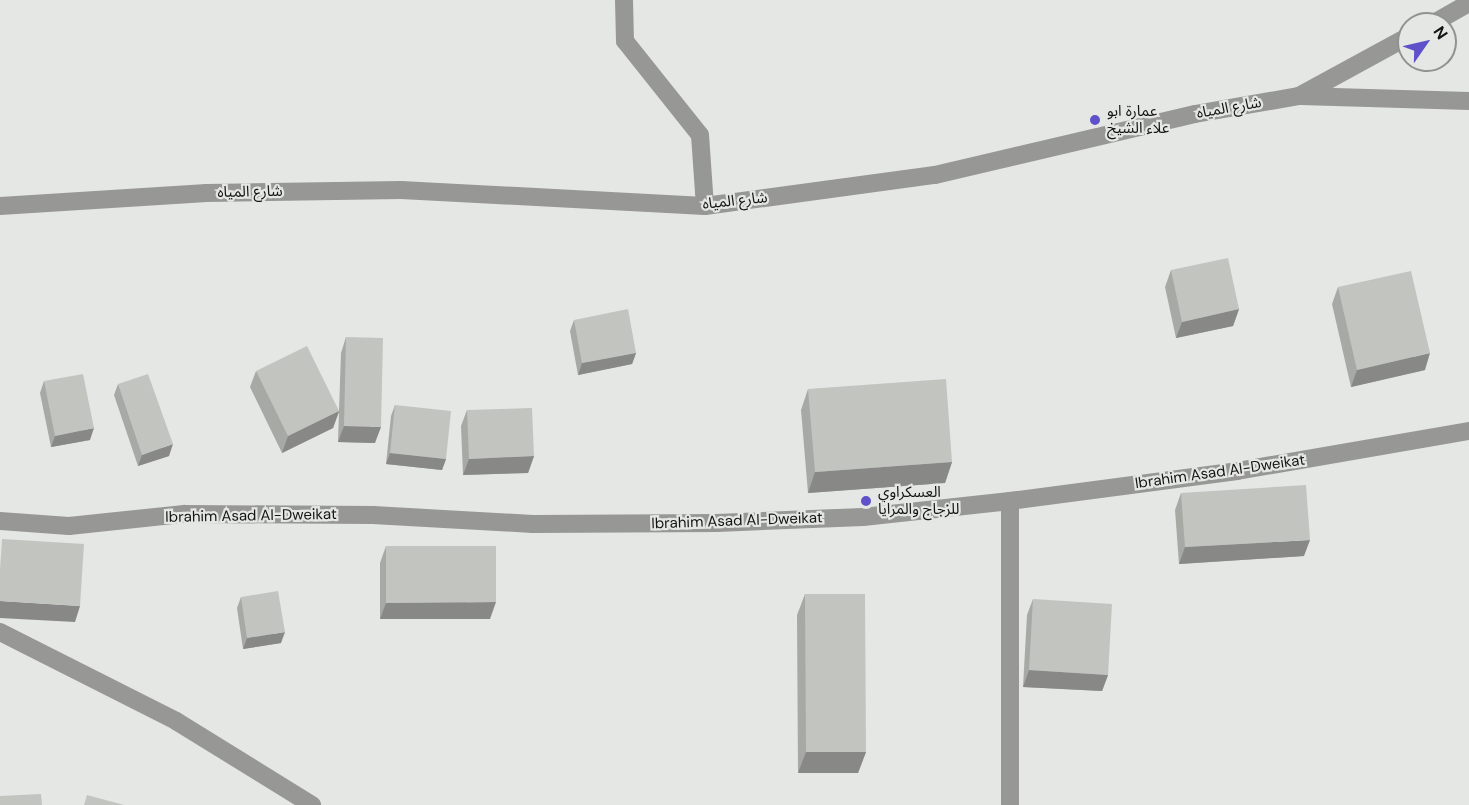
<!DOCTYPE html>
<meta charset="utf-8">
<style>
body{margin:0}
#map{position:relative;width:1469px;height:805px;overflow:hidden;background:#e5e7e4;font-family:"DM Sans","Noto Sans Arabic",sans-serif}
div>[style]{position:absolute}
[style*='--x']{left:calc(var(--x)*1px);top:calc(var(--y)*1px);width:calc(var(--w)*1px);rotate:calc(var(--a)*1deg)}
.minor>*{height:18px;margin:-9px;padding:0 9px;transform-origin:9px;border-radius:9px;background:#979796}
.wall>*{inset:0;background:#a7a9a5}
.shaded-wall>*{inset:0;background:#888986}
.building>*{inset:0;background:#c2c4c0}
.dots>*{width:16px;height:16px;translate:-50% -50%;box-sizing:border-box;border:3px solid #e5e7e4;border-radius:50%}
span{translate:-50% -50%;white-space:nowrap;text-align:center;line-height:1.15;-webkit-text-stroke:4.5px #e5e7e4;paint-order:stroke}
.street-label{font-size:15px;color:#131413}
.poi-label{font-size:15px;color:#131413}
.left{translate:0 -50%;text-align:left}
.north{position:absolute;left:1397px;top:12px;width:60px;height:60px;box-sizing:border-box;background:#e5e7e4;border:2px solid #919390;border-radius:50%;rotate:56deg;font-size:16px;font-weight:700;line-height:24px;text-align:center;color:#131413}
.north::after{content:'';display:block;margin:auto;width:21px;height:27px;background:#5f51c9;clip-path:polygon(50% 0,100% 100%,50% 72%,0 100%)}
</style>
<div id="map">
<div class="minor">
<div style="--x:624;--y:0;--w:41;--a:88.6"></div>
<div style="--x:625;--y:41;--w:120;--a:51.4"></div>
<div style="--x:700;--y:135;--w:71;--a:86"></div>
<div style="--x:1432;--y:24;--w:43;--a:-29.6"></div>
<div style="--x:1301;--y:96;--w:168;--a:1.7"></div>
<div style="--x:0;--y:206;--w:207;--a:-3.6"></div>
<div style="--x:207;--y:193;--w:194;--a:-0.9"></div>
<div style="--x:401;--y:190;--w:304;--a:3"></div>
<div style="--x:705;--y:206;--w:232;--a:-7.7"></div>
<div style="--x:935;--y:175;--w:267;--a:-13.2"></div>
<div style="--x:1195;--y:114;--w:106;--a:-9.8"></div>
<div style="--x:1299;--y:96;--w:125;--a:-28.6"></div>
<div style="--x:1010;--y:501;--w:304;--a:90"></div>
<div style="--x:0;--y:521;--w:69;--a:4.1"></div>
<div style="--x:69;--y:526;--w:116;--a:-6"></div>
<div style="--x:184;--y:514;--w:189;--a:0.3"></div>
<div style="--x:373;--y:515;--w:160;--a:3.2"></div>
<div style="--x:533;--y:524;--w:184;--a:-0.3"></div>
<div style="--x:717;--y:523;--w:146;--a:-2.4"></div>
<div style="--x:863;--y:517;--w:148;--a:-6.2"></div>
<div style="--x:1010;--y:501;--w:229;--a:-7.5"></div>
<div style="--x:1237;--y:471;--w:235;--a:-9.8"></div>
<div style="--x:0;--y:632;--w:197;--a:26.8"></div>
<div style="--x:176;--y:721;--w:160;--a:31.7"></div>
</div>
<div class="wall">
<div style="clip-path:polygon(1171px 270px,1239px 309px,1233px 326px,1176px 338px,1165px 287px)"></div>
<div style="clip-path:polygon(1338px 287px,1425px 370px,1351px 387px,1332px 304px)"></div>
<div style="clip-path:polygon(574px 320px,636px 353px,632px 364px,578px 375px,570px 331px)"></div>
<div style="clip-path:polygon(346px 337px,375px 443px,338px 442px,339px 412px,333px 428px,282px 453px,250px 387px,256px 371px,339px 411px,341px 353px)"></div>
<div style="clip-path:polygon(44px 381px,90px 440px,51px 447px,40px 393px)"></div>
<div style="clip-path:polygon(118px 384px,169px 456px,138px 466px,114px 395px)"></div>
<div style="clip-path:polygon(808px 389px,952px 462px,945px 483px,808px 493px,801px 410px)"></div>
<div style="clip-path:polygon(395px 405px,446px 459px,442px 470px,386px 464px,391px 416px)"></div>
<div style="clip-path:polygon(467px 410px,534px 456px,528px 473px,463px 475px,461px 426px)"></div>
<div style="clip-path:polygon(1181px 493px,1304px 556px,1179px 564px,1175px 510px)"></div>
<div style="clip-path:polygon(386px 546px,490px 619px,380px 619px,380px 563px)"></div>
<div style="clip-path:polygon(805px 594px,866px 752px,858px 773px,798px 773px,797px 615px)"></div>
<div style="clip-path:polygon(241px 597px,281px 643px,243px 649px,237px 608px)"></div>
<div style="clip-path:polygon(1033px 599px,1108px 675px,1102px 691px,1023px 687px,1027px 615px)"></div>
</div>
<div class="shaded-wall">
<div style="clip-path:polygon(1239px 309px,1233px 326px,1176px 338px,1182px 322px)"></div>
<div style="clip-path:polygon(636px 353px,632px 364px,578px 375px,582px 363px)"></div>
<div style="clip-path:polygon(1430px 353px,1425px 370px,1351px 387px,1357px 370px)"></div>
<div style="clip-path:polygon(339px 411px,333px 428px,282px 453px,288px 436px)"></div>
<div style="clip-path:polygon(344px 426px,381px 427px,375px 443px,338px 442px)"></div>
<div style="clip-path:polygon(94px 428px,90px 440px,51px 447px,55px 436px)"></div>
<div style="clip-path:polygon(173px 444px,169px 456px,138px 466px,142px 455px)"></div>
<div style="clip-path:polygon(390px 453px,446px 459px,442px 470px,386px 464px)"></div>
<div style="clip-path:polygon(534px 456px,528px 473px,463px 475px,469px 459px)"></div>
<div style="clip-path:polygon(952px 462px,945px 483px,808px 493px,815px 472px)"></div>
<div style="clip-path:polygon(1310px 540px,1304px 556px,1179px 564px,1185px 547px)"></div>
<div style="clip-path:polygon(0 601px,80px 606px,75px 622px,0 618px)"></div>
<div style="clip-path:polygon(496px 602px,490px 619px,380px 619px,386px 603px)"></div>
<div style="clip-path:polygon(285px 632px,281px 643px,243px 649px,247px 638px)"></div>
<div style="clip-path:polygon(1029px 670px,1108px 675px,1102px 691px,1023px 687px)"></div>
<div style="clip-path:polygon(806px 752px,866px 752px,858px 773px,798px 773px)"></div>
</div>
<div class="building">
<div style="clip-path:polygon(1228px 258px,1239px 309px,1182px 322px,1171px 270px)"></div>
<div style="clip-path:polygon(1411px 271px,1430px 353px,1357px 370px,1338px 287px)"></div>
<div style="clip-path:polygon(628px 309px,636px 353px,582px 363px,574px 320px)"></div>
<div style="clip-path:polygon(346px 337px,383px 338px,381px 427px,344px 426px)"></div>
<div style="clip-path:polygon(307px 346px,339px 411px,288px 436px,256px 371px)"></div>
<div style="clip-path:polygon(83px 374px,94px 428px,55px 436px,44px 381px)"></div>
<div style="clip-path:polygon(148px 374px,173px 444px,142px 455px,118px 384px)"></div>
<div style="clip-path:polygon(946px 379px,952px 462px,815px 472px,808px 389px)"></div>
<div style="clip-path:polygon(395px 405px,451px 411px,446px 459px,390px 453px)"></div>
<div style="clip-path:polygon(532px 408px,534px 456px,469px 459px,467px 410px)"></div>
<div style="clip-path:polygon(1306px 485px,1310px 540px,1185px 547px,1181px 493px)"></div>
<div style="clip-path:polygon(2px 539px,84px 544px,80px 606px,0 601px,0 570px)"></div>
<div style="clip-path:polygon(386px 546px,496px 546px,496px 602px,386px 603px)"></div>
<div style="clip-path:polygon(278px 591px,285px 632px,247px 638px,241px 597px)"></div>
<div style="clip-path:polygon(805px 594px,865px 594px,866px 752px,806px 752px)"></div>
<div style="clip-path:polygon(1033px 599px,1112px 604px,1108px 675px,1029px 670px)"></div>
<div style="clip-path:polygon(41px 794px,42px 805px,0 805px,0 796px)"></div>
<div style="clip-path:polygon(87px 795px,124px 805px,84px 805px)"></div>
</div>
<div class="dots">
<div style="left:1095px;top:120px;background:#5f51c9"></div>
<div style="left:866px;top:501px;background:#5f51c9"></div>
</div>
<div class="street-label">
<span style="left:1229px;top:108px;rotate:-10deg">شارع المياه</span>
<span style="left:250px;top:192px;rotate:-1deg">شارع المياه</span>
<span style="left:735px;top:201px;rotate:-6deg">شارع المياه</span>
<span style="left:1220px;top:472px;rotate:-8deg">Ibrahim Asad Al-Dweikat</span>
<span style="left:251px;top:516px;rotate:-1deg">Ibrahim Asad Al-Dweikat</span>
<span style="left:737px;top:521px;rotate:-2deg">Ibrahim Asad Al-Dweikat</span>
</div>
<div class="poi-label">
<span class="left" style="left:1107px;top:120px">عمارة ابو<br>علاء الشيخ</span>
<span class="left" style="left:878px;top:501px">العسكراوي<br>للزجاج والمرايا</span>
</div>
<div class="north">N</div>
</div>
